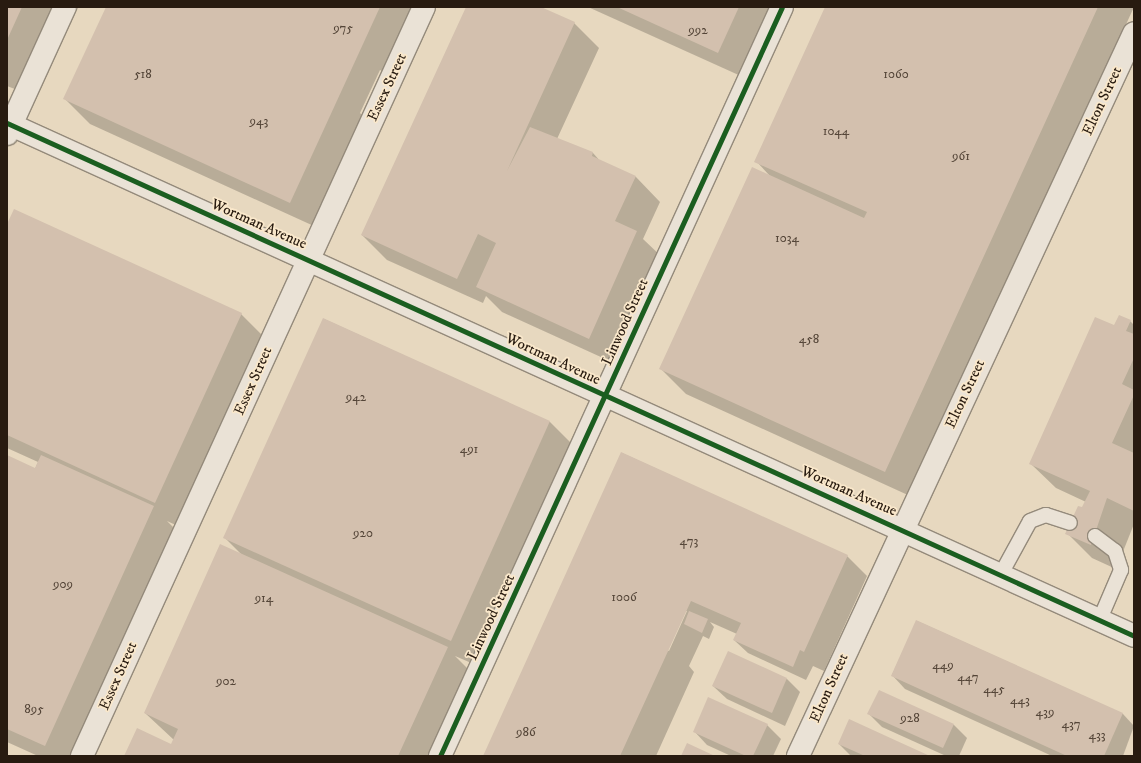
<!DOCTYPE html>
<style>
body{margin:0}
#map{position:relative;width:1141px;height:763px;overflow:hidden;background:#e7d8bf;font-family:"IM FELL DW Pica",serif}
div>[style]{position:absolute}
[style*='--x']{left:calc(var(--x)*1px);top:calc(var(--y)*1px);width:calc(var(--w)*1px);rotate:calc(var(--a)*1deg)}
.shadow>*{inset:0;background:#0003}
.building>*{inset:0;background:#d3c0ae}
.roads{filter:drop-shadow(1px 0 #948a7b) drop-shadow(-1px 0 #948a7b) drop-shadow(0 1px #948a7b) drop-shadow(0 -1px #948a7b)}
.service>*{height:14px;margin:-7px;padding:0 7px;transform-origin:7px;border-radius:7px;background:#eae2d6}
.minor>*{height:22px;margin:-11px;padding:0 11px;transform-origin:11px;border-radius:11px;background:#eae2d6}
.cycleway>*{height:5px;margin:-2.5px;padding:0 2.5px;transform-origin:2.5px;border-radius:2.5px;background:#1b5e20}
span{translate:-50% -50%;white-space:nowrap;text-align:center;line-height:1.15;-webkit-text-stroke:3.5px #fae8cb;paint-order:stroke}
.number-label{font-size:13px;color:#544538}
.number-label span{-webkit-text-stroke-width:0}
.street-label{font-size:15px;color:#281b10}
.frame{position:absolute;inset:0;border:8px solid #281b10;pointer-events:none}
</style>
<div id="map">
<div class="shadow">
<div style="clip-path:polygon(7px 7px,58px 7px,20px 91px,7px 86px)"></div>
<div style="clip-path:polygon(107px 7px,416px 7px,386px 73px,380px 70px,360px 113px,365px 118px,316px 227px,90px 124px,65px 99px)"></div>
<div style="clip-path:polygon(467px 7px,539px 7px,574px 23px,599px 48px,557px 139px,593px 153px,601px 162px,636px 177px,660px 202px,643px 239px,662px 257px,614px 363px,502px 312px,486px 296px,483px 303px,387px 260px,362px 235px)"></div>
<div style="clip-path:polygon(588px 7px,775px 7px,743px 77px)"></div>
<div style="clip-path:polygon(826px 7px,1134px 7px,910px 496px,686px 394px,661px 369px,770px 176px,756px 161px)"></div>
<div style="clip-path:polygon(7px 227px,241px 314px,266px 339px,180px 527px,167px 521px,178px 532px,76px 756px,38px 756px,7px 742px,7px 456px,35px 469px,38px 462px,7px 448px)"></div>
<div style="clip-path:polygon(324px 319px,550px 422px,575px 447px,476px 665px,455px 656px,472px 673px,434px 756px,125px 756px,172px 745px,174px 740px,145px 713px,241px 554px,225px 538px)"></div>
<div style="clip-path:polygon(1130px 321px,1134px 325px,1134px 524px,1116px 569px,1092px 558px,1067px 533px,1086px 502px,1056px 488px,1031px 464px,1115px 327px)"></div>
<div style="clip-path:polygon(evenodd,622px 453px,847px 556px,867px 576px,824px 671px,813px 666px,806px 680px,748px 653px,734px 640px,737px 634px,710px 622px,714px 627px,709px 639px,703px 636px,689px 666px,694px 672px,656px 756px,484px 756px,622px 453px,685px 611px,687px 611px,669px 651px,667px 650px,685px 611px)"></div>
<div style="clip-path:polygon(917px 621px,1123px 714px,1134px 726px,1123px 756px,1052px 756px,905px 689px,892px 675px)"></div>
<div style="clip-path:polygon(787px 679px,800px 692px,785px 726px,727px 699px,713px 686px)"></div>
<div style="clip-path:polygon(869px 714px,954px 725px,967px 738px,959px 756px,946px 756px,882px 727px)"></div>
<div style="clip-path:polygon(767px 725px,781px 739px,773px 756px,731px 756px,707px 745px,694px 731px)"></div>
<div style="clip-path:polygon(839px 744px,928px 756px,851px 756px)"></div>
</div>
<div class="building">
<div style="clip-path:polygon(7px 7px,22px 7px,7px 40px)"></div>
<div style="clip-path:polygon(106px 7px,380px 7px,290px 203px,63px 99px)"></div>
<div style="clip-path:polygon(466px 7px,541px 7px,575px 22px,507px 171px,530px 127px,593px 152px,592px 156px,636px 176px,615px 221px,637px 231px,589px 339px,476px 287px,496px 243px,478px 234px,457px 279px,361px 235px)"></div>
<div style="clip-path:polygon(617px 7px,739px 7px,718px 53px)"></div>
<div style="clip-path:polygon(825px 7px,1098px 7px,885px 472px,659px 369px,752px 167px,864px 218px,867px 212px,754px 162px)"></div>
<div style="clip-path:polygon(14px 209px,242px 313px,155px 503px,7px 435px,7px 224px)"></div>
<div style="clip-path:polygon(1119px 315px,1131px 320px,1126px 331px,1134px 334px,1134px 358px,1122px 384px,1134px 390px,1134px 395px,1112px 443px,1134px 453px,1134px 511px,1107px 498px,1091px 545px,1065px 534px,1078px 506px,1082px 507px,1090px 491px,1029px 464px,1095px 317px,1114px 325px)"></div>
<div style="clip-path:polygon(323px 318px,550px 421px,451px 641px,223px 538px)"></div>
<div style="clip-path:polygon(621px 452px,848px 555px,804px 652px,800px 650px,793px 667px,733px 640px,741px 623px,691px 601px,620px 756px,483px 756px)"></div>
<div style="clip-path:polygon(7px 455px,35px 468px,41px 455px,154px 506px,45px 746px,7px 729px)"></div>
<div style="clip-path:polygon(220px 544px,448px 647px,398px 756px,124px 756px,137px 728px,171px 744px,178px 729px,144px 713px)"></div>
<div style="clip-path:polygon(689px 611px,708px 619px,702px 633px,684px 624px)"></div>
<div style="clip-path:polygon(916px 620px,1123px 713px,1104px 756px,1067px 756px,891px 676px)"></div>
<div style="clip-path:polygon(728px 651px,787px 678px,772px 713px,712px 686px)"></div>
<div style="clip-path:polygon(879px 690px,954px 724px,943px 748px,867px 714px)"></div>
<div style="clip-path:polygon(708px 697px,768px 724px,753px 756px,746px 756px,693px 732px)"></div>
<div style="clip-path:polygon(849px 719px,897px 741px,930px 756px,865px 756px,838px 744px)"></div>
<div style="clip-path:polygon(687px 743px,715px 756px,681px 756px)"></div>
</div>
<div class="roads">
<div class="service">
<div style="--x:1095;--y:536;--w:25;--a:37"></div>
<div style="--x:1115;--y:551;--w:20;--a:72"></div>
<div style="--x:1121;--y:570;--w:53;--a:113.2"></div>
<div style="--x:1001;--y:574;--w:60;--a:-61.3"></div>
<div style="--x:1030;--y:521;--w:17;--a:-21"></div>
<div style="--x:1046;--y:515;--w:25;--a:18"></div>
</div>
<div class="minor">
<div style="--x:7;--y:123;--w:1238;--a:24.47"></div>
<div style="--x:7;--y:134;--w:140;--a:-65.5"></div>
<div style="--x:82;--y:756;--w:823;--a:-65.46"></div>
<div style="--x:440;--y:756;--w:823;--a:-65.46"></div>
<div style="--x:798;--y:756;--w:797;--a:-65.07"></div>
</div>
</div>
<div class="cycleway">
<div style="--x:7;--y:123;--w:1238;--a:24.47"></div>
<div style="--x:440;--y:756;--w:823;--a:-65.46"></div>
</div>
<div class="number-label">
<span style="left:343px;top:28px">975</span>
<span style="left:698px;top:30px">992</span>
<span style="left:143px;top:74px">518</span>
<span style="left:896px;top:74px">1060</span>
<span style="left:259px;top:121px">943</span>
<span style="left:836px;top:131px">1044</span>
<span style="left:961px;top:156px">961</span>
<span style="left:787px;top:238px">1034</span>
<span style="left:809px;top:339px">458</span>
<span style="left:356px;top:397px">942</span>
<span style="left:469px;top:449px">491</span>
<span style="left:363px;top:533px">920</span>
<span style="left:689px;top:541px">473</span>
<span style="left:63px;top:584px">909</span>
<span style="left:624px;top:597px">1006</span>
<span style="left:264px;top:598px">914</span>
<span style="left:943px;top:665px">449</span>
<span style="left:968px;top:677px">447</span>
<span style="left:226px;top:681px">902</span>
<span style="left:994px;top:689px">445</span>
<span style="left:1020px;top:700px">443</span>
<span style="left:34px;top:709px">895</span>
<span style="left:1045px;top:712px">439</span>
<span style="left:910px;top:718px">928</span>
<span style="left:1071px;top:724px">437</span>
<span style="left:526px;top:732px">986</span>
<span style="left:1097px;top:735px">433</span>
</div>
<div class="street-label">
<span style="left:387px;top:87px;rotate:-65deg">Essex Street</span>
<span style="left:1102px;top:101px;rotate:-65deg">Elton Street</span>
<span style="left:259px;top:224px;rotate:24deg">Wortman Avenue</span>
<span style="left:625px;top:322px;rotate:-66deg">Linwood Street</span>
<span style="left:553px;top:359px;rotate:25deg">Wortman Avenue</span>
<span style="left:253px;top:381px;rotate:-66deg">Essex Street</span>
<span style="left:965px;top:394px;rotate:-65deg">Elton Street</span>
<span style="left:849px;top:491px;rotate:24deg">Wortman Avenue</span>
<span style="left:491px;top:617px;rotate:-65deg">Linwood Street</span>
<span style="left:118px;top:676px;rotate:-66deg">Essex Street</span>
<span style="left:829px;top:688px;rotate:-66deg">Elton Street</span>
</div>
<div class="frame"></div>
</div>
